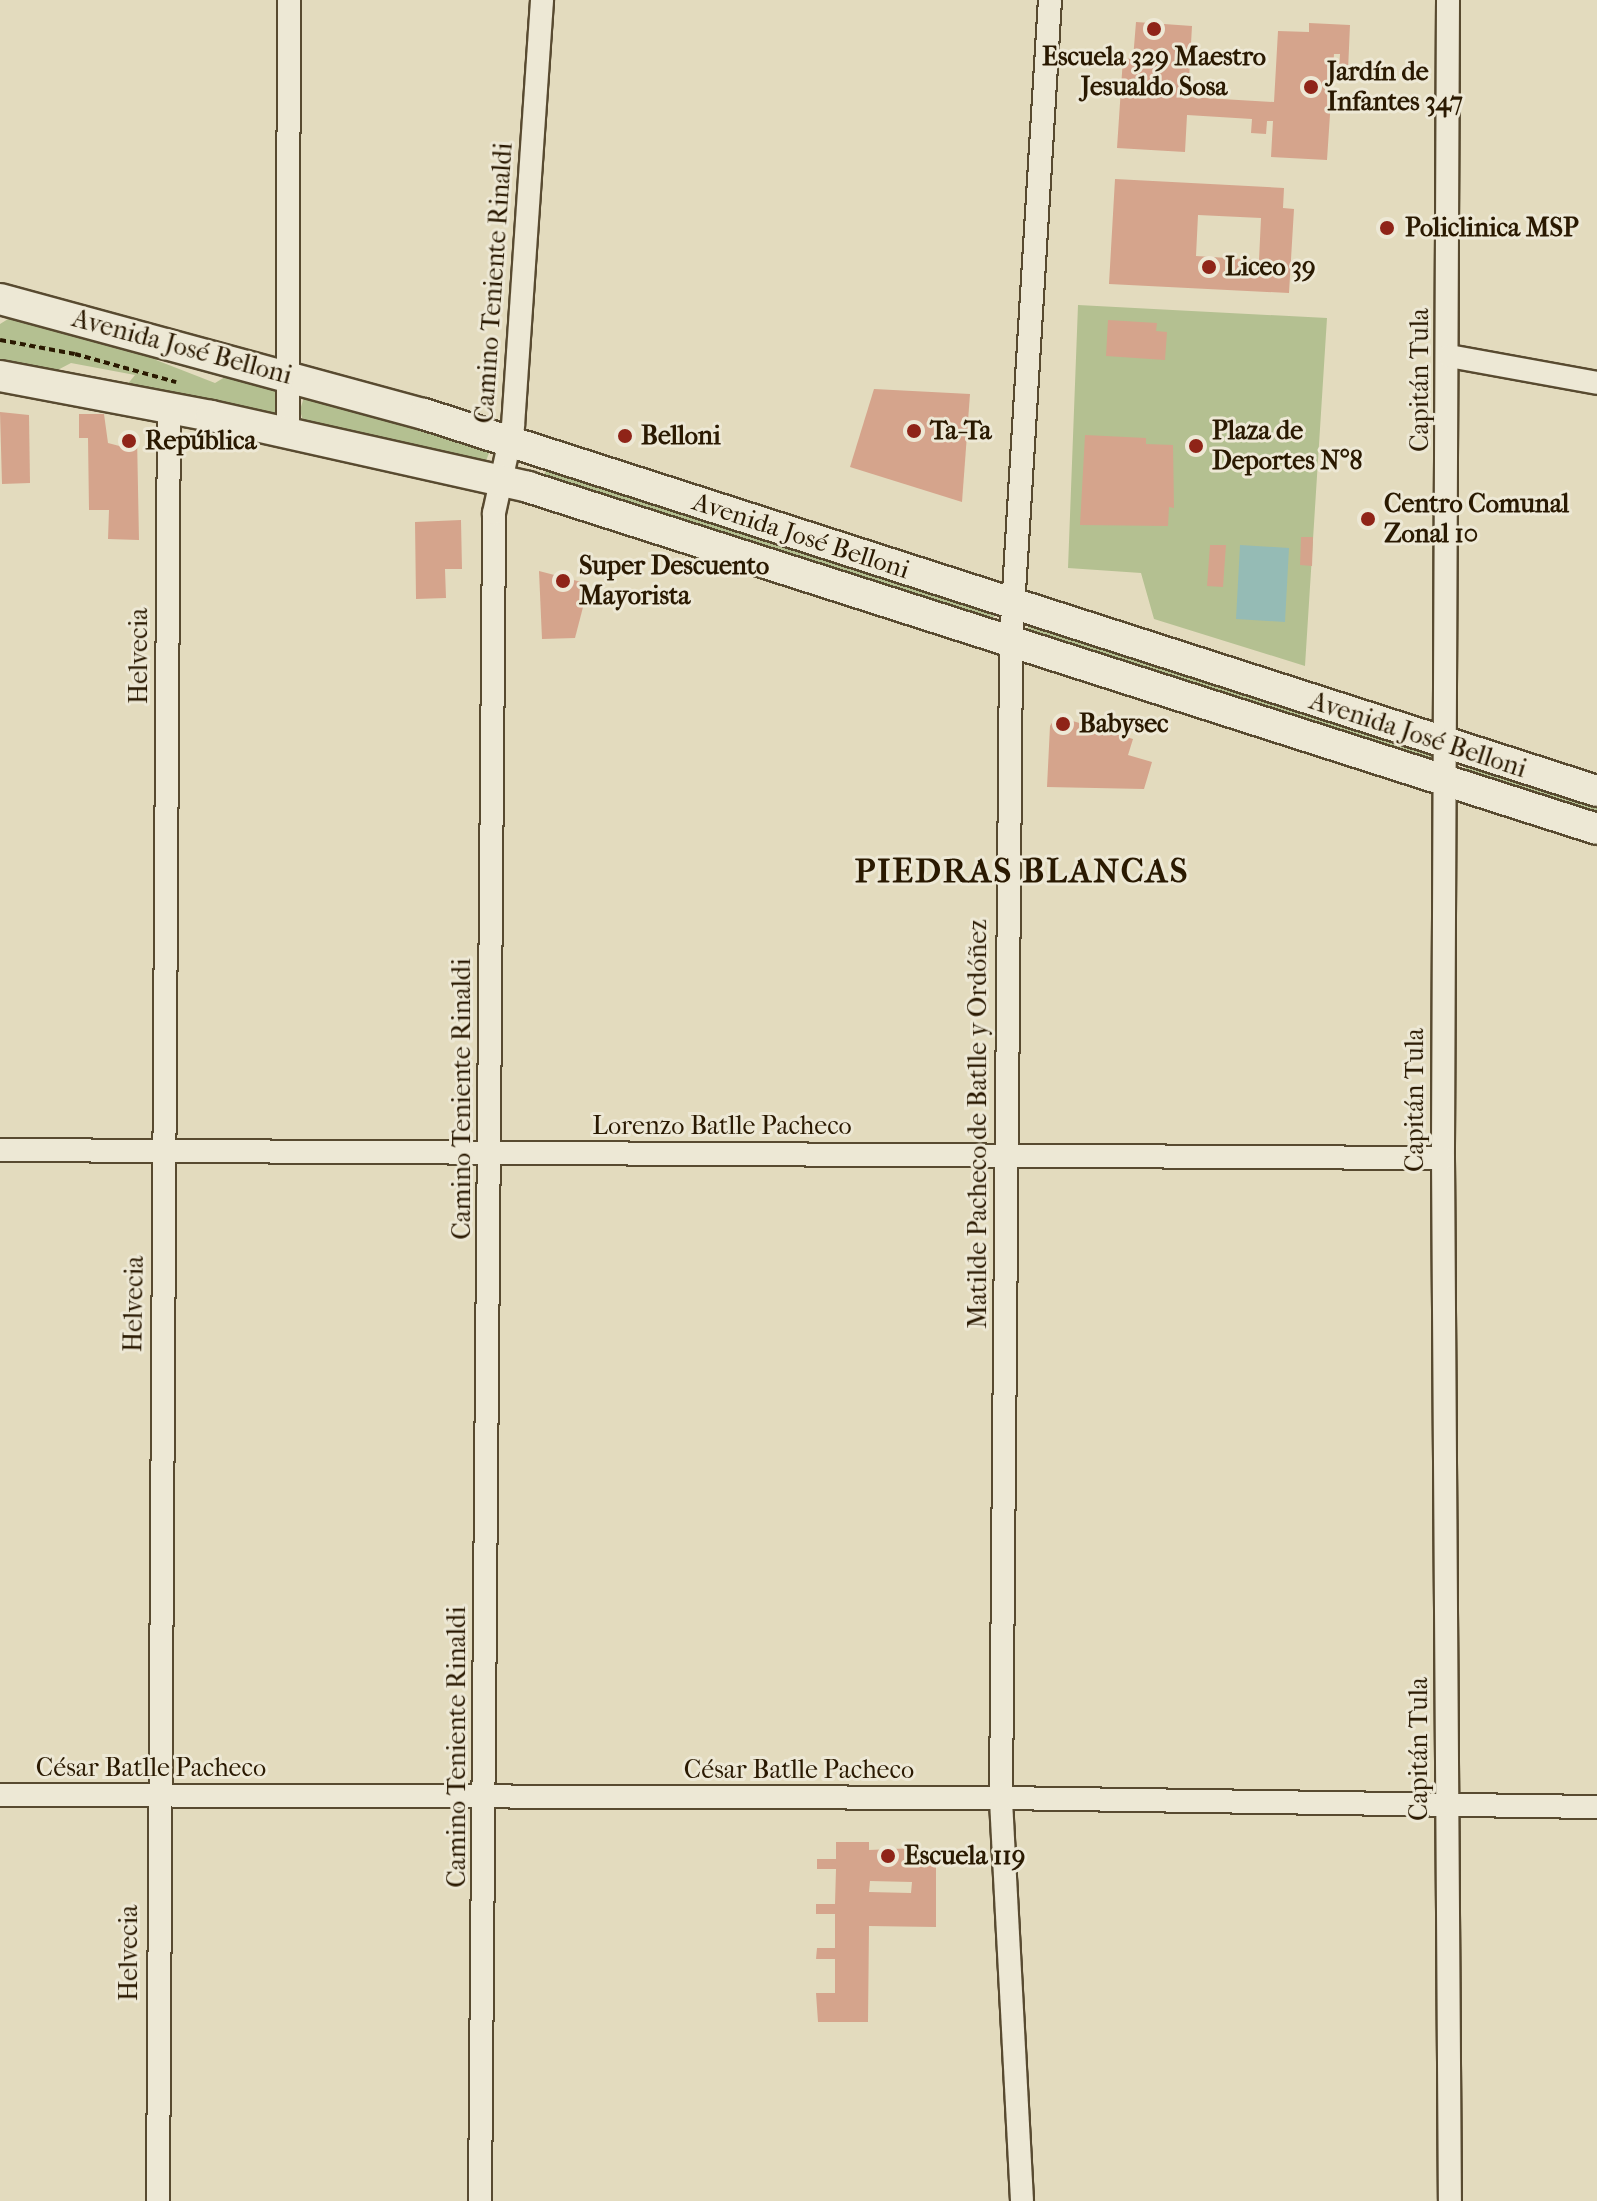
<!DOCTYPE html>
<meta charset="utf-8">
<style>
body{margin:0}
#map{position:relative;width:1597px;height:2201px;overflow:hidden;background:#e3dbbe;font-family:"IM FELL French Canon",serif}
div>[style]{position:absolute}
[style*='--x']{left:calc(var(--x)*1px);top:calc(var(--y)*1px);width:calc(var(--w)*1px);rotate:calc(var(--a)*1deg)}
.green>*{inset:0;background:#b4c091}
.water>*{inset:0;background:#95bbb5}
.building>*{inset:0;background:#d5a48c}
.path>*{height:4px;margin-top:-2px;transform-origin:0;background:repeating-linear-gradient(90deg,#2a1901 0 6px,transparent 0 10px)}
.roads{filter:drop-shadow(2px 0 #584a30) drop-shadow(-2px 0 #584a30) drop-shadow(0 2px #584a30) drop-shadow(0 -2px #584a30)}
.minor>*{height:22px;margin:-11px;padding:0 11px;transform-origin:11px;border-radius:11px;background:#ede8d5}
.secondary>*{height:30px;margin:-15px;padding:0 15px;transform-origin:15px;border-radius:15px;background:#ede8d5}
.dots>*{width:22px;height:22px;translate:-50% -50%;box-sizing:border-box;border:4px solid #ede8d5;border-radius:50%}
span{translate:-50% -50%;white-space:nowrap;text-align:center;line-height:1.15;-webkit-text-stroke:6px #ede8d5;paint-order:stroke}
.poi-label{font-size:26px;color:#2a1901;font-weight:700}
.left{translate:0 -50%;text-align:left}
.street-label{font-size:26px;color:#2a1901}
.district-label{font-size:34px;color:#2a1901;font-weight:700;letter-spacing:2px}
</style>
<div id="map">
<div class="green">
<div style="clip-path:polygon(1078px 305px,1327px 318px,1305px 666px,1154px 619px,1141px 573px,1068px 568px)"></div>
<div style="clip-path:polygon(21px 311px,169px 349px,156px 360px,215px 383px,235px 371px,284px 392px,281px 415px,274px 420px,122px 391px,135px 375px,71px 363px,50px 374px,0 365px,0 324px)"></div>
<div style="clip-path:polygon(305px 394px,491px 448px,482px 471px,304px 425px,300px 410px)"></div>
<div style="clip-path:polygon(547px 468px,995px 612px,995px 616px,989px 622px,543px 477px)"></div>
<div style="clip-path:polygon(1029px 623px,1438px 749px,1438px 766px,1027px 632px)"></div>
<div style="clip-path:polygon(1467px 762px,1597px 796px,1597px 821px,1464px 771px)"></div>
</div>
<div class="water">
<div style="clip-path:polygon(1240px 545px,1289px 548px,1285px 622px,1236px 619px)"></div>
</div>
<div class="building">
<div style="clip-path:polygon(1136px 22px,1192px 26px,1188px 97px,1274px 102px,1278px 31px,1309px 32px,1309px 23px,1350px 25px,1348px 71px,1339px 70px,1340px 54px,1334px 54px,1327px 160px,1271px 157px,1273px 121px,1267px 121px,1266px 134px,1251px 133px,1252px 119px,1187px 115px,1185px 152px,1117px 148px,1123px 58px,1133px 59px)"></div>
<div style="clip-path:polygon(evenodd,1115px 179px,1284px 188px,1283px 208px,1294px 209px,1289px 293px,1109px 284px,1115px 179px,1198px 215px,1261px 218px,1259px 260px,1196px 256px,1198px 215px)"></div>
<div style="clip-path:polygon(1108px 320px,1157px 323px,1156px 331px,1167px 332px,1165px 360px,1106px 356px)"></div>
<div style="clip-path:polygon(874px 389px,970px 394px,962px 502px,850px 467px)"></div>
<div style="clip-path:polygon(0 412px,29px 415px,30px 483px,2px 484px)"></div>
<div style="clip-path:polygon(79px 414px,104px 414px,108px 443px,127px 448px,126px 437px,137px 436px,139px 540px,108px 539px,109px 510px,89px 510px,88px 438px,79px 438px)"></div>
<div style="clip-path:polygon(1085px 435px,1146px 438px,1146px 444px,1173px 445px,1174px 508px,1169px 507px,1168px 526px,1080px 525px)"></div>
<div style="clip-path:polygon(461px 520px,462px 569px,445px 569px,446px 598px,416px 599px,415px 522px)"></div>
<div style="clip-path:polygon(1301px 537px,1313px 537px,1312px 566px,1300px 565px)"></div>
<div style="clip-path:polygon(1210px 545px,1226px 545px,1223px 587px,1207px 586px)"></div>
<div style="clip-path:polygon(539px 571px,589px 584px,575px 638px,542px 639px)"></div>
<div style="clip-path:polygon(1056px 716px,1133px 739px,1128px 755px,1152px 762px,1144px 789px,1047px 787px,1050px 726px)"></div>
<div style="clip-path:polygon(evenodd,836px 1842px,869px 1842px,869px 1850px,916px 1848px,936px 1859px,936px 1927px,869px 1926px,868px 2022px,818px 2022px,816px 1993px,835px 1993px,835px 1959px,816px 1959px,817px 1948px,835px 1948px,835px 1914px,816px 1914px,816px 1904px,835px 1904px,836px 1869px,817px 1869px,817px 1859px,836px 1859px,836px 1842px,870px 1881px,912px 1882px,911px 1893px,869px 1892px,870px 1881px)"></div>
</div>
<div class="path">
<div style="--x:0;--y:340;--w:76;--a:10.6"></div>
<div style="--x:75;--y:354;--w:105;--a:15.5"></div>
</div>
<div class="roads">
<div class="minor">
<div style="--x:1448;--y:0;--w:1158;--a:90.25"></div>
<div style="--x:1443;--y:1158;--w:1043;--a:89.62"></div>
<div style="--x:1449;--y:356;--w:150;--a:10.3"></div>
<div style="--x:288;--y:432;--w:432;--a:-89.9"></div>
<div style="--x:0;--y:1150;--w:1443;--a:0.32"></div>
<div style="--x:0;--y:1795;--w:1001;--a:0.17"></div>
<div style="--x:1001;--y:1798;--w:596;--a:0.87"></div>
<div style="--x:158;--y:2201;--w:1793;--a:-89.65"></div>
<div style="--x:480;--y:2201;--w:1688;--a:-89.52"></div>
<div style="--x:494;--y:513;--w:89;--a:-77.7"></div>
<div style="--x:513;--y:426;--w:427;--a:-86.1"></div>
<div style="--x:1022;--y:2201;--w:404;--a:-93"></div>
<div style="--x:1001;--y:1798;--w:1157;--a:-89.5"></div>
<div style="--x:1011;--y:641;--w:642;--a:-86.52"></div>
</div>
<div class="secondary">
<div style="--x:0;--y:299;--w:439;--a:15.2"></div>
<div style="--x:424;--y:414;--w:1232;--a:17.82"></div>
<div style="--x:0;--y:376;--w:215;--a:10.7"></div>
<div style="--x:211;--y:416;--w:325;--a:12.6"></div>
<div style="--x:528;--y:487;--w:1122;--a:17.74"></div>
</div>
</div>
<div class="dots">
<div style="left:1154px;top:29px;background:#8f2418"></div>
<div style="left:1311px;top:87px;background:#8f2418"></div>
<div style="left:1387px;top:228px;background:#8f2418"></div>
<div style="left:1209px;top:267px;background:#8f2418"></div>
<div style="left:914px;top:431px;background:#8f2418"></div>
<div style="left:625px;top:436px;background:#8f2418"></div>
<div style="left:129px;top:441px;background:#8f2418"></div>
<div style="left:1196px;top:446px;background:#8f2418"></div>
<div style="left:1368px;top:519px;background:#8f2418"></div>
<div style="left:563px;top:581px;background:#8f2418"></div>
<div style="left:1063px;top:724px;background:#8f2418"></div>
<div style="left:888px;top:1856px;background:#8f2418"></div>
</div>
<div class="poi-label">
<span style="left:1154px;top:72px">Escuela 329 Maestro<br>Jesualdo Sosa</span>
<span class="left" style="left:1327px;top:87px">Jardín de<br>Infantes 347</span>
<span class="left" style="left:1405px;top:228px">Policlinica MSP</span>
<span class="left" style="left:1225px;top:267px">Liceo 39</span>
<span class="left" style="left:930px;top:431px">Ta-Ta</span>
<span class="left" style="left:1212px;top:446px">Plaza de<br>Deportes N°8</span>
<span class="left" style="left:641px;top:436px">Belloni</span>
<span class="left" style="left:145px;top:441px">República</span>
<span class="left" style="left:1384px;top:519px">Centro Comunal<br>Zonal 10</span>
<span class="left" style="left:579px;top:581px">Super Descuento<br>Mayorista</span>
<span class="left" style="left:1079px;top:724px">Babysec</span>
<span class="left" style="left:904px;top:1856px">Escuela 119</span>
</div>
<div class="street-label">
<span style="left:494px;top:283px;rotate:-86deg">Camino Teniente Rinaldi</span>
<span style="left:182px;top:347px;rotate:15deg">Avenida José Belloni</span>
<span style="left:1420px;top:380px;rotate:-90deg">Capitán Tula</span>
<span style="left:801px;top:536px;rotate:18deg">Avenida José Belloni</span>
<span style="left:139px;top:656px;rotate:-90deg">Helvecia</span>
<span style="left:1418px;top:735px;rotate:18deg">Avenida José Belloni</span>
<span style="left:462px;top:1099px;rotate:-90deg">Camino Teniente Rinaldi</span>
<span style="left:1415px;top:1100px;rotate:-90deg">Capitán Tula</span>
<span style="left:978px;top:1124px;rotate:-90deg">Matilde Pacheco de Batlle y Ordóñez</span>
<span style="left:722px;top:1126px">Lorenzo Batlle Pacheco</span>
<span style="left:134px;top:1304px;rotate:-89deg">Helvecia</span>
<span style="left:457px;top:1747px;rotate:-90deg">Camino Teniente Rinaldi</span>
<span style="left:1419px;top:1749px;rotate:-90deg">Capitán Tula</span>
<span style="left:151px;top:1768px">César Batlle Pacheco</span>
<span style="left:799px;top:1770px">César Batlle Pacheco</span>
<span style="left:129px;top:1953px;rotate:-90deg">Helvecia</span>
</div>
<div class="district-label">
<span style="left:1022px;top:872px">PIEDRAS BLANCAS</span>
</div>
</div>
